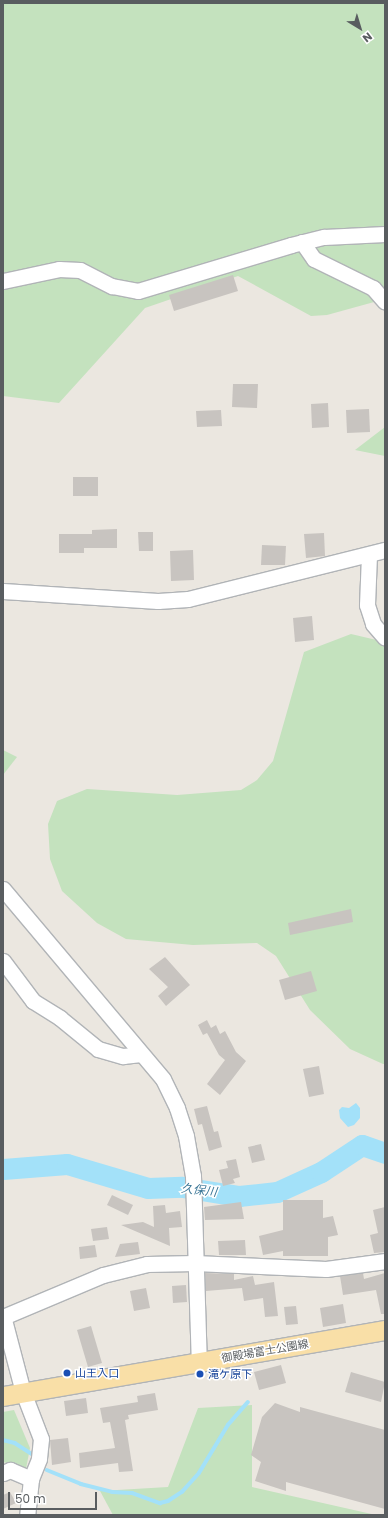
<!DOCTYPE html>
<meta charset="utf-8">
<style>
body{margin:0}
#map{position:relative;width:388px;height:1518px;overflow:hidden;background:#ebe7e0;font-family:Poppins,"Noto Sans JP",sans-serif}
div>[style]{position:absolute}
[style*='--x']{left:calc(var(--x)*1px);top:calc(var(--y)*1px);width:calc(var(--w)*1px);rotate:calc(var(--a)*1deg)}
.green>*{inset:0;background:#c4e2be}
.water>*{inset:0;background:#a3e1f9}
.stream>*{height:3.5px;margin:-1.75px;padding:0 1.75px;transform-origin:1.75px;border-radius:1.75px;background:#a3e1f9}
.river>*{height:21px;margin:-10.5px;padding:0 10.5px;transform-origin:10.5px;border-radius:10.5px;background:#a3e1f9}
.building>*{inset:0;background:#c8c4c0}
.roads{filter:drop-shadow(1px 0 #b1b4b7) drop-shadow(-1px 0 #b1b4b7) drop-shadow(0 1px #b1b4b7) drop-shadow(0 -1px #b1b4b7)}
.minor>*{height:15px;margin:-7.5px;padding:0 7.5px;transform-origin:7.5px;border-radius:7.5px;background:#fff}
.major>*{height:19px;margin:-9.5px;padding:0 9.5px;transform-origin:9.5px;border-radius:9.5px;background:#f9dfa7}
.dots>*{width:11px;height:11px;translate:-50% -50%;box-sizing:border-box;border:2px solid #fff;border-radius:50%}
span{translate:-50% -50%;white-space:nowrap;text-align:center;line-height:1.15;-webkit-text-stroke:3px #fff;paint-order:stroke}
.street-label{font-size:11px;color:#595d60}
.transit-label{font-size:11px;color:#164399}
.left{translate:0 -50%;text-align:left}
.water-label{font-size:12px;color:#3d7898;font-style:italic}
.frame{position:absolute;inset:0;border:4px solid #595d60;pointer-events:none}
.north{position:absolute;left:340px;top:8px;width:40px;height:40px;-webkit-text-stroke:3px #fff;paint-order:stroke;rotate:142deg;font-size:11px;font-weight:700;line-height:16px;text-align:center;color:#595d60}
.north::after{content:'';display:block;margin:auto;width:14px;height:18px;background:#595d60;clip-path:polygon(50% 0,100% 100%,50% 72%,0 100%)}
.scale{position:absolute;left:8px;top:1492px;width:89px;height:18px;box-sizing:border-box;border:2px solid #595d60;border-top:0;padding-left:5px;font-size:12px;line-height:14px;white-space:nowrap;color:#595d60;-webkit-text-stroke:3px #fff;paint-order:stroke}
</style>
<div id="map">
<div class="green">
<div style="clip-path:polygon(3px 3px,385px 3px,385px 299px,327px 315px,311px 316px,238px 276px,145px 308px,59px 403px,3px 396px)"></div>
<div style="clip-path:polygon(385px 427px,385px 456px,355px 450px)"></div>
<div style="clip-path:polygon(351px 634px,385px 642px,385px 1064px,383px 1064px,350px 1049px,310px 1010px,276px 956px,257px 943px,193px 945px,126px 939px,97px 923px,62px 891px,50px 859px,48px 824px,57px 801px,87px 789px,177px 795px,241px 790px,257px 780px,273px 761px,304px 652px)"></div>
<div style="clip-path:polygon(3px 750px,17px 757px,3px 775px)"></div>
<div style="clip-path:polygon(252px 1405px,252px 1487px,376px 1515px,113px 1515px,100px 1491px,168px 1487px,198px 1408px)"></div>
<div style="clip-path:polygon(14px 1410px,30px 1448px,26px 1469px,3px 1462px,3px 1412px)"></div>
</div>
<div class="water">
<div style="clip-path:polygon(356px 1103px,360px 1108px,360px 1118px,354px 1125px,348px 1127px,340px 1118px,339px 1110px,342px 1107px,349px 1108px)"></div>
</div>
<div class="stream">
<div style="--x:3;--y:1440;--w:12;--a:14"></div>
<div style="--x:15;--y:1443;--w:20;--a:33"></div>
<div style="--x:47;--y:1470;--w:37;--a:22"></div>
<div style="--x:81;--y:1484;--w:32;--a:14"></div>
<div style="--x:112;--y:1492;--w:20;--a:3"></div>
<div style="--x:132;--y:1493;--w:30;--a:20"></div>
<div style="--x:160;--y:1503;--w:8;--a:-14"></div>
<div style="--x:168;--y:1501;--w:17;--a:-33"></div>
<div style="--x:182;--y:1492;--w:25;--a:-48"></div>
<div style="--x:199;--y:1473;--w:56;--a:-58.9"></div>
<div style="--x:228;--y:1425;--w:30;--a:-49"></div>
</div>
<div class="river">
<div style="--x:3;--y:1169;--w:64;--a:-4.5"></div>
<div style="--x:67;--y:1164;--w:84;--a:16.5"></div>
<div style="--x:148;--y:1188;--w:34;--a:-2"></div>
<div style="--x:182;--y:1187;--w:58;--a:9"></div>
<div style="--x:239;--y:1196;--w:38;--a:-6"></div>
<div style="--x:277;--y:1192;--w:48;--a:-24.4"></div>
<div style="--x:321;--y:1172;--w:49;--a:-33.4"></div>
<div style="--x:362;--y:1145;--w:24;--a:19"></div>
</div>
<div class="building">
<div style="clip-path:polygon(233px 275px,238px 291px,174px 311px,169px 295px)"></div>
<div style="clip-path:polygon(233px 384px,258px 384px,257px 408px,232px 407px)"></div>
<div style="clip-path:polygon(328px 403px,329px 427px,312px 428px,311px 404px)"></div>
<div style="clip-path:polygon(369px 409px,370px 432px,347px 433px,346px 410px)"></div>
<div style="clip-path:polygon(221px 410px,222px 426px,197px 427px,196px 411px)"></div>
<div style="clip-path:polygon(73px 477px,98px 477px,98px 496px,73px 496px)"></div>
<div style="clip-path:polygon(117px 529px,117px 548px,84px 548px,84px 553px,59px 553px,59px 534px,92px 534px,92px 530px)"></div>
<div style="clip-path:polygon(138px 532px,153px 532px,153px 551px,139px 551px)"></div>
<div style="clip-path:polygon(324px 533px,325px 556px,306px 558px,304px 534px)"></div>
<div style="clip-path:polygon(262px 545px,286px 546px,285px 565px,261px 565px)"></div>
<div style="clip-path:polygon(193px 550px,194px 580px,171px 581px,170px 551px)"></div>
<div style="clip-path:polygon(312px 616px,314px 640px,295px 642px,293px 618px)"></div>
<div style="clip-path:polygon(351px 909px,353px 922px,290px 935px,288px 923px)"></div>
<div style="clip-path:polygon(165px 957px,190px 985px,166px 1006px,158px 996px,168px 987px,149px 969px)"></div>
<div style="clip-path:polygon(311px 971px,317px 991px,285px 1000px,279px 980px)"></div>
<div style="clip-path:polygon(207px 1020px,211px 1028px,216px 1025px,220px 1034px,225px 1031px,236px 1052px,246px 1061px,220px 1095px,207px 1084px,225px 1060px,219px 1055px,207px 1033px,203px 1035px,198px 1025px)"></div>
<div style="clip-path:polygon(319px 1066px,324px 1094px,309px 1097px,303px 1069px)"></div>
<div style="clip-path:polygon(207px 1106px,214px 1132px,218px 1131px,222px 1147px,209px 1151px,202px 1124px,198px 1125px,194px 1109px)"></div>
<div style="clip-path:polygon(261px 1144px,265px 1160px,252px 1163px,248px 1147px)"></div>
<div style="clip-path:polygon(236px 1159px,240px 1177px,233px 1179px,235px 1183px,223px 1186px,219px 1170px,228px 1168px,226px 1161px)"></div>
<div style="clip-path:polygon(112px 1195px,133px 1205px,128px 1215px,107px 1205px)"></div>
<div style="clip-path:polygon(283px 1200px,323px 1200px,323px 1218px,333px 1216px,338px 1235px,328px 1237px,328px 1256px,283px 1256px,283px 1251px,263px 1255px,259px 1236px,283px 1230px)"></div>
<div style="clip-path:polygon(241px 1202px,244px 1219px,205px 1220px,204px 1207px)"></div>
<div style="clip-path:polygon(165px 1205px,166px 1213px,180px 1211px,182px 1227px,169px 1228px,170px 1246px,121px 1225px,143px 1222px,154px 1227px,153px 1206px)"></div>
<div style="clip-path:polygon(385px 1207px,385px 1252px,374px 1253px,370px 1235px,378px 1233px,373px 1210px)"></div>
<div style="clip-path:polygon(107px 1227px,109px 1239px,93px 1241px,91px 1229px)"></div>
<div style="clip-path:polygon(245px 1240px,246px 1255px,219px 1255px,218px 1241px)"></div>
<div style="clip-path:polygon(138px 1242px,140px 1254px,115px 1257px,120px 1244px)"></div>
<div style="clip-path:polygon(95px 1245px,97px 1257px,80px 1259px,79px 1247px)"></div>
<div style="clip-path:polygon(205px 1273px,234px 1274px,234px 1280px,253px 1276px,255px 1285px,274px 1282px,278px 1316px,265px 1317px,263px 1298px,244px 1301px,242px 1288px,206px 1291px)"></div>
<div style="clip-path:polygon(363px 1273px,364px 1279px,385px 1273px,385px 1314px,381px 1314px,376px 1290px,343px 1295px,340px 1276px)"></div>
<div style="clip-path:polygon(186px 1285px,187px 1302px,173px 1303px,172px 1286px)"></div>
<div style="clip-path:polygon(146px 1288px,150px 1308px,134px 1311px,130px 1291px)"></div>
<div style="clip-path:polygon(343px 1304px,346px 1323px,323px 1327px,320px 1308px)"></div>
<div style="clip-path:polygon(296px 1306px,298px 1324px,286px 1325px,284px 1307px)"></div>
<div style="clip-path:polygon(91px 1326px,102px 1363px,88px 1367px,77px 1330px)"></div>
<div style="clip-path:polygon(281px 1365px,286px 1383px,259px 1390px,254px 1372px)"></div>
<div style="clip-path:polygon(351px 1372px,385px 1382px,381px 1402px,345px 1392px)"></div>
<div style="clip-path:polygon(155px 1393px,158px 1410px,128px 1415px,129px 1419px,125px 1420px,133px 1471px,119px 1472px,118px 1463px,80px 1468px,79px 1453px,115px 1448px,110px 1422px,103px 1423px,100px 1408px,138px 1402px,137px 1396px)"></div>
<div style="clip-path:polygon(86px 1398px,88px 1413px,66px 1416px,64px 1401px)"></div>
<div style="clip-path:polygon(275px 1403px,300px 1412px,300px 1407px,385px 1430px,385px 1509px,286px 1482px,286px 1491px,255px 1481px,261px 1462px,251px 1455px,262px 1417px)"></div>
<div style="clip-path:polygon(68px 1438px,71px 1462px,52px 1465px,50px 1440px)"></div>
<div style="clip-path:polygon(10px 1492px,16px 1503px,3px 1509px,3px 1495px)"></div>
</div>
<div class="roads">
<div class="minor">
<div style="--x:302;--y:242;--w:21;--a:55"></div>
<div style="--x:314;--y:259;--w:66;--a:26.2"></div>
<div style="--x:373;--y:288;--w:18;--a:49"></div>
<div style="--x:3;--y:281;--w:57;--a:-12.1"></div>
<div style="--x:59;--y:269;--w:21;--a:3"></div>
<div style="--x:80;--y:270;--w:36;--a:27"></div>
<div style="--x:112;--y:286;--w:26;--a:11"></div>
<div style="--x:138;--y:291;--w:160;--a:-16.7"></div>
<div style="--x:291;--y:245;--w:34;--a:-14"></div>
<div style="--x:324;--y:237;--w:61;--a:-2.8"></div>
<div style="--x:369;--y:555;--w:50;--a:92.3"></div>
<div style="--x:367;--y:605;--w:20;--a:72"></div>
<div style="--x:373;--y:624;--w:18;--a:49"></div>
<div style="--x:3;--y:591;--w:155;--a:3.7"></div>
<div style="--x:158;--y:601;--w:30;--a:-4"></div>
<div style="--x:188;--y:599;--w:203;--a:-14"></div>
<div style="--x:3;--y:889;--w:248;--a:49.9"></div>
<div style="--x:163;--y:1079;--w:32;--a:64"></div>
<div style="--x:177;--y:1108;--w:29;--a:72"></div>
<div style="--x:186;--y:1136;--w:41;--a:80.1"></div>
<div style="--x:193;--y:1176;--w:187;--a:88.2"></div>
<div style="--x:3;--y:961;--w:50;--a:53.1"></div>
<div style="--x:33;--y:1001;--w:32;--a:32"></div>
<div style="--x:60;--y:1018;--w:49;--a:39.2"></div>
<div style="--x:98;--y:1049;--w:26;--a:16"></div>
<div style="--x:123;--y:1056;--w:18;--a:-6"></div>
<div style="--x:3;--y:1316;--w:79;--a:75.3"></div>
<div style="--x:23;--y:1392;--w:50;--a:69"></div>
<div style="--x:41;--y:1439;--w:20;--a:96"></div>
<div style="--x:39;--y:1459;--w:22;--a:112"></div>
<div style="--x:31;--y:1479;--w:36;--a:96"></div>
<div style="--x:3;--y:1317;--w:108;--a:-22.8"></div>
<div style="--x:103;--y:1275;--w:45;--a:-14"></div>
<div style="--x:147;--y:1264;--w:48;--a:-1.2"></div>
<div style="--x:195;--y:1263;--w:131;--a:2.6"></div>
<div style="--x:326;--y:1269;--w:60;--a:-7.7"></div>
<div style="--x:3;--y:1473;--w:8;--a:-23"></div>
<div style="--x:10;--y:1470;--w:23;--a:23"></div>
</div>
<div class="major">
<div style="--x:3;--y:1396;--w:388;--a:-9.8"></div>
</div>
</div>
<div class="dots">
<div style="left:67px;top:1373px;background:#1a4fb4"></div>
<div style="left:200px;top:1374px;background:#1a4fb4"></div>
</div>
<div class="street-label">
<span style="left:265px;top:1351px;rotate:-10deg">御殿場富士公園線</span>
</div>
<div class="transit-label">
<span class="left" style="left:75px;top:1373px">山王入口</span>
<span class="left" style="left:208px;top:1374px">滝ケ原下</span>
</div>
<div class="water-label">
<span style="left:199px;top:1190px;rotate:7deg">久保川</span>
</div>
<div class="frame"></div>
<div class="north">N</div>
<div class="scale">50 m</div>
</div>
